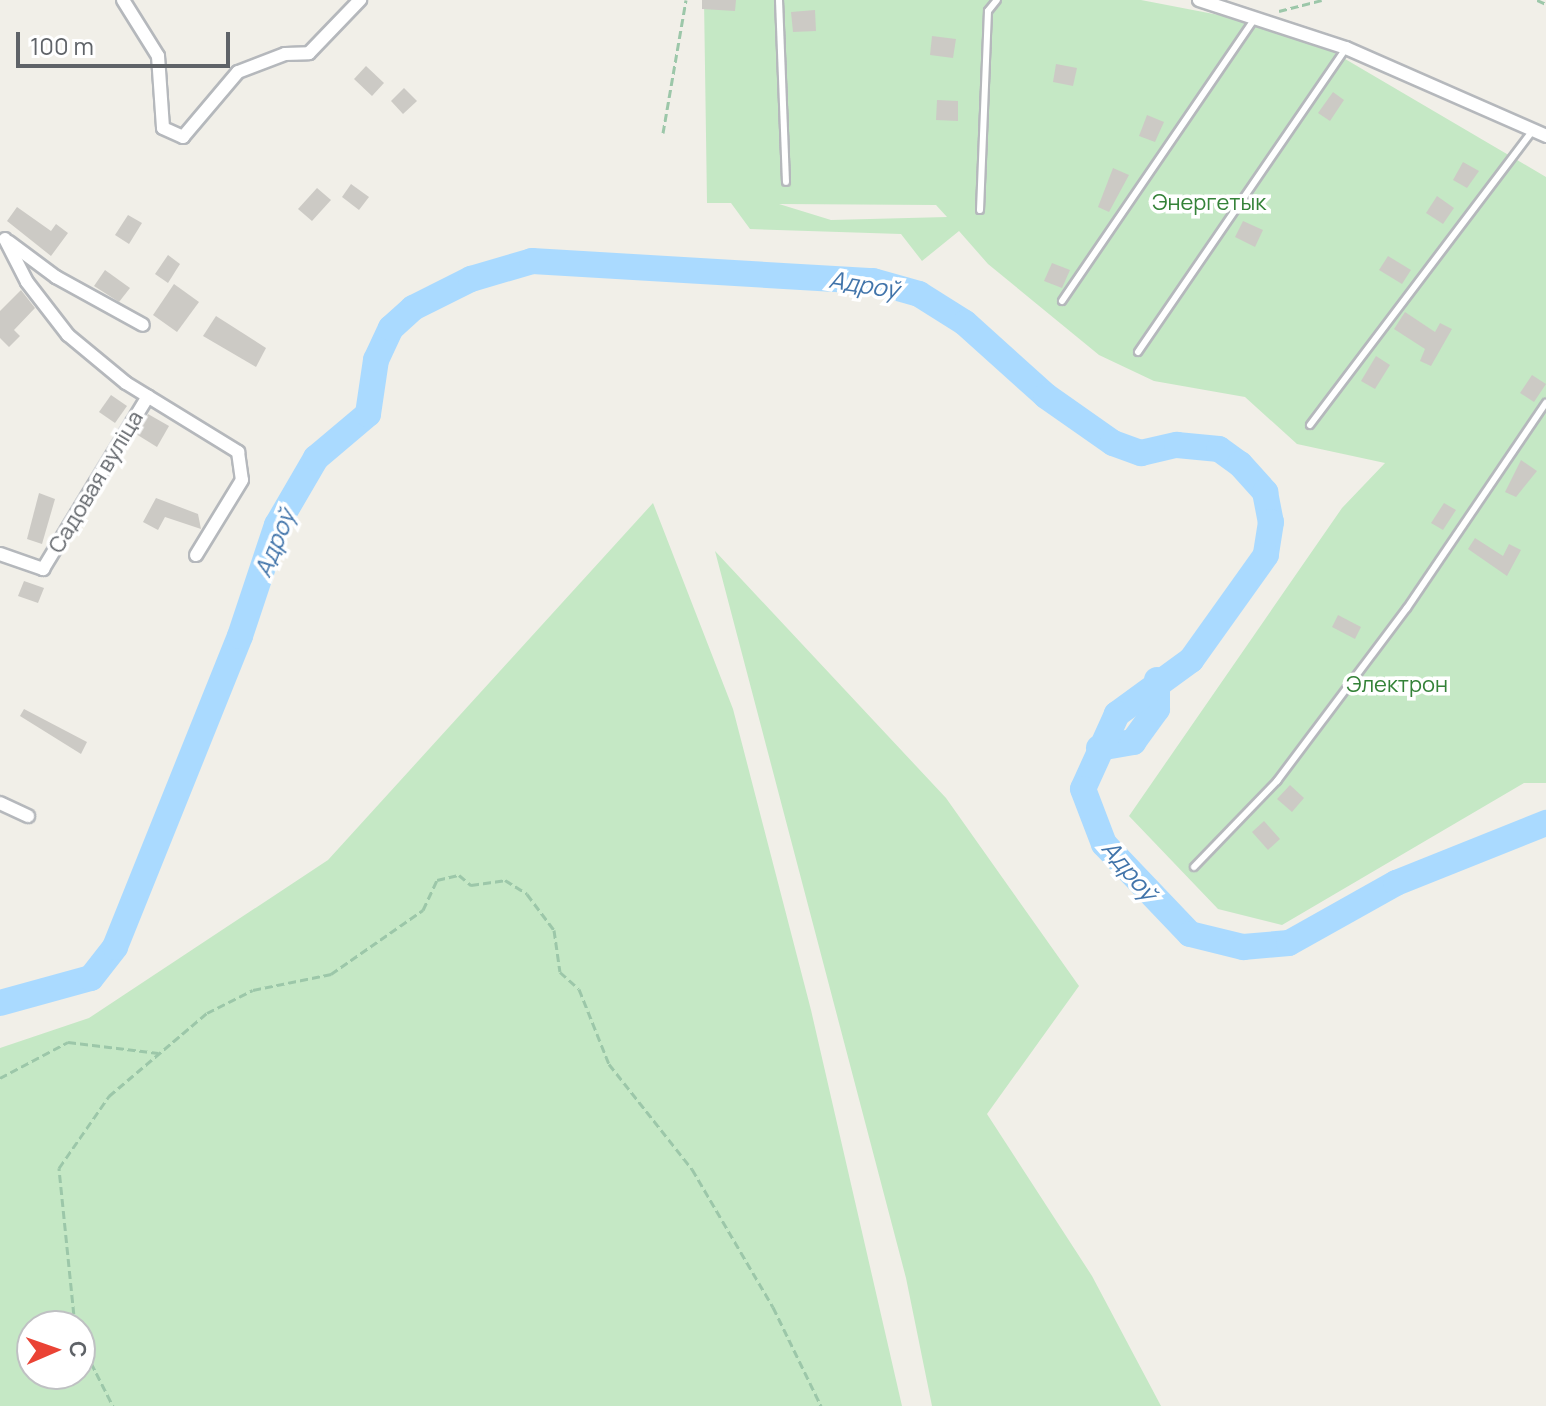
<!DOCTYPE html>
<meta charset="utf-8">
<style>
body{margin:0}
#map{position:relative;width:1546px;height:1406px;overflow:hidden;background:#f1efe8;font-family:Manrope,sans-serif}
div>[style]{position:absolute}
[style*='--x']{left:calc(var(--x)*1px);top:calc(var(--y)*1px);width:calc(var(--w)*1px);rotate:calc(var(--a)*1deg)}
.green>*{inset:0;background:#c5e8c5}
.river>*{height:26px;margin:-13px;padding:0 13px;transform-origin:13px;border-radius:13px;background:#aadaff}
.building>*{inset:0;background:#cccac5}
.path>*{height:3px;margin-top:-1.5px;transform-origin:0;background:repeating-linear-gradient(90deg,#9cc7a9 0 8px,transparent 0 12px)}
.roads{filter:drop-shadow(2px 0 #b5b8bc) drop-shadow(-2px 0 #b5b8bc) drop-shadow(0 2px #b5b8bc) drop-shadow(0 -2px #b5b8bc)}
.service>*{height:6px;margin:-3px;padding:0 3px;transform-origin:3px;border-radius:3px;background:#fff}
.minor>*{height:12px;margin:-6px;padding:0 6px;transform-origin:6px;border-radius:6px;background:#fff}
span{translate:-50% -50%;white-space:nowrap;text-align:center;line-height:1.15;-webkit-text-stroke:7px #fff;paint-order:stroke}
.park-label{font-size:22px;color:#348238}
.street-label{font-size:22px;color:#5f6368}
.water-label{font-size:24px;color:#4174aa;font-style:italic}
.north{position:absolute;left:16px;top:1310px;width:80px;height:80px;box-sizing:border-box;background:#fff;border:2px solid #bfc1c3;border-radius:50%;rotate:88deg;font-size:22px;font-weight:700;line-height:32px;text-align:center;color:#5f6368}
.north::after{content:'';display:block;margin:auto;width:28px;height:36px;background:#ea4335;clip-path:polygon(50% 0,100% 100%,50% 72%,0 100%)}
.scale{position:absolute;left:16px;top:32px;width:214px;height:36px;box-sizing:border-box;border:4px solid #5f6368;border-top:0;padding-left:10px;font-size:24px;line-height:28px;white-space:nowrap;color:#5f6368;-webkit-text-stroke:6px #fff;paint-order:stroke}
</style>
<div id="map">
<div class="green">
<div style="clip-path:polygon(evenodd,704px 0,1141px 0,1224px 16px,1323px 46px,1546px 177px,1546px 783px,1524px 783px,1282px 925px,1218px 909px,1129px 816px,1342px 508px,1385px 463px,1297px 444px,1245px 397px,1154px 381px,1099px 355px,988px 264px,959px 231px,922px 261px,901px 234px,750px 229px,731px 203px,707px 203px,704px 0,779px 204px,936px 205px,947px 217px,831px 220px,779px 204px)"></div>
<div style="clip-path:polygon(evenodd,653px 503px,733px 709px,811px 1010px,902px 1406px,0 1406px,0 1048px,89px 1018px,328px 860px,653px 503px,32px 1326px,80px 1326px,80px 1374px,32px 1374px,32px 1326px)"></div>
<div style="clip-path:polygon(715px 551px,946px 798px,1079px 986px,987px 1114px,1092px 1276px,1161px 1406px,932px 1406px,906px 1278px)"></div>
</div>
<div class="river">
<div style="--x:1099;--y:748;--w:35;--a:-10"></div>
<div style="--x:1133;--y:742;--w:41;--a:-54"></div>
<div style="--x:1157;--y:709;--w:29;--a:-90"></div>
<div style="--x:0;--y:1003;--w:94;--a:-15.4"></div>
<div style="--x:91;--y:978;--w:39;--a:-52"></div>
<div style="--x:115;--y:947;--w:335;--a:-68.1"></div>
<div style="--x:240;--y:636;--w:117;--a:-71.6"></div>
<div style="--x:277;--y:525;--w:78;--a:-59.8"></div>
<div style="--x:316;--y:458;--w:68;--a:-40.2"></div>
<div style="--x:368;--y:414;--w:55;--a:-81.6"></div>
<div style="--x:376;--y:360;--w:35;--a:-65"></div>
<div style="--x:391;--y:328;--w:30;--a:-42"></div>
<div style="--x:413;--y:308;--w:65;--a:-26.6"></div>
<div style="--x:471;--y:279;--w:64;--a:-16.4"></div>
<div style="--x:532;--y:261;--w:342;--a:3.4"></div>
<div style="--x:873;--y:281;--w:48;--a:15.8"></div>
<div style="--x:919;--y:294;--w:54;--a:32.2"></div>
<div style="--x:965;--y:323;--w:109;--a:42"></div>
<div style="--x:1046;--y:396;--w:82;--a:35"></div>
<div style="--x:1113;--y:443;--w:30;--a:20"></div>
<div style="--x:1141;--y:453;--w:37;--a:-13"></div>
<div style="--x:1177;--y:445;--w:42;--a:5.4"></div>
<div style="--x:1219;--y:449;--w:26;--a:36"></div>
<div style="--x:1240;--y:464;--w:38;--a:48"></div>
<div style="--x:1265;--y:492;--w:31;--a:79"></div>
<div style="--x:1271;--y:522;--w:33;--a:99"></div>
<div style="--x:1266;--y:555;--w:129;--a:125.5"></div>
<div style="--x:1191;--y:660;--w:92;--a:143.9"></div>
<div style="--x:1117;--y:714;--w:82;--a:114.4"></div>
<div style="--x:1083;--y:789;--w:59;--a:69.1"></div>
<div style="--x:1104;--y:844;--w:124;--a:46.3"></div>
<div style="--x:1190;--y:934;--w:55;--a:13.8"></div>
<div style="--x:1243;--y:947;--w:46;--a:-5"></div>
<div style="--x:1289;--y:943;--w:123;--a:-29.3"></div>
<div style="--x:1396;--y:883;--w:162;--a:-21.8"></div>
</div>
<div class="building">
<div style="clip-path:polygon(702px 0,736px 0,735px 11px,702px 9px)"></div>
<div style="clip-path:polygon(815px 10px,816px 31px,793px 32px,791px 12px)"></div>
<div style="clip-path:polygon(932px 36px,956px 39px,953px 58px,930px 55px)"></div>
<div style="clip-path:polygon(1056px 64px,1077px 68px,1073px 86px,1053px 82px)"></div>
<div style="clip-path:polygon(366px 66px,384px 83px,372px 96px,354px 79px)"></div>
<div style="clip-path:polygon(404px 88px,417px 101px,403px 114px,391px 101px)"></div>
<div style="clip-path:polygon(1333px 92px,1344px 100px,1330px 121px,1318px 113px)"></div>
<div style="clip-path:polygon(937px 100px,958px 101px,958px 121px,936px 120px)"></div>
<div style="clip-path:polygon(1147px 115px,1164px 122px,1155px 142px,1139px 136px)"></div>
<div style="clip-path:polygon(1463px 162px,1479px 171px,1467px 188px,1453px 180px)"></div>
<div style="clip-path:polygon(1113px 168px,1129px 175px,1109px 212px,1098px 207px)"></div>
<div style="clip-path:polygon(351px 184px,369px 197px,359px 210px,342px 197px)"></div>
<div style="clip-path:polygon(317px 188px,331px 200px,312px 221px,298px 209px)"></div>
<div style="clip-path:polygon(1437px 196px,1454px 208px,1443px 224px,1426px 213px)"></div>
<div style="clip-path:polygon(17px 207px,51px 231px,56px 224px,68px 233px,51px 256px,7px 221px)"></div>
<div style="clip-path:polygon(128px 215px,142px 223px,129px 244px,115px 235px)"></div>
<div style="clip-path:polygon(1243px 221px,1263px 230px,1255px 247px,1235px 237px)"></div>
<div style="clip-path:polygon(168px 255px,180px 264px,168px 283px,155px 274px)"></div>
<div style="clip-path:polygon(1388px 256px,1411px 270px,1402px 284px,1379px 270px)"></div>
<div style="clip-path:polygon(1052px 263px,1070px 270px,1062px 288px,1044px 281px)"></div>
<div style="clip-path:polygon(105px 270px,130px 288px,119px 302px,94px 286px)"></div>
<div style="clip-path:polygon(174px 284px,199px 302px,177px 332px,153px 315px)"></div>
<div style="clip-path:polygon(21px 290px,35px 308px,14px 330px,20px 336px,9px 347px,0 338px,0 311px)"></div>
<div style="clip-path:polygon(1405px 312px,1435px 332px,1440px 323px,1452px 329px,1431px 366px,1420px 361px,1425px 349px,1394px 329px)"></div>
<div style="clip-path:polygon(216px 316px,266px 348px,256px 367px,203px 336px)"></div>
<div style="clip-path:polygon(1376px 356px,1390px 365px,1375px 389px,1361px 381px)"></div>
<div style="clip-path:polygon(1532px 375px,1546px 384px,1534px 402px,1520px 393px)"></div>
<div style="clip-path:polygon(111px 395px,127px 406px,115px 423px,99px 412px)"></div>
<div style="clip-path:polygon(148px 414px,169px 426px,157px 447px,136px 434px)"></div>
<div style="clip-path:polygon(1521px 460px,1537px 471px,1516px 497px,1505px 492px)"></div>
<div style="clip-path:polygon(39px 493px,55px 499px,42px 544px,27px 539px)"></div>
<div style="clip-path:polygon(156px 498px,198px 514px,201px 529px,165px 517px,158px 530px,143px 522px)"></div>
<div style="clip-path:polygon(1444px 503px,1456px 510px,1443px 530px,1431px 523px)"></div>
<div style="clip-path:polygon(1475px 538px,1503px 556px,1509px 544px,1521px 550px,1507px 576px,1468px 549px)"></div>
<div style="clip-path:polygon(24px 581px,44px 588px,38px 603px,18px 596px)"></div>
<div style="clip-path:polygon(1338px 615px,1361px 627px,1355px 639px,1332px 627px)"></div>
<div style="clip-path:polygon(24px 709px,87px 742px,81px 754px,20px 716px)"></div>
<div style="clip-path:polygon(1290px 785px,1304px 798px,1292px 812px,1277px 799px)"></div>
<div style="clip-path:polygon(1264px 821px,1280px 839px,1268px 850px,1252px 832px)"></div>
</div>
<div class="path">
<div style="--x:1537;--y:0;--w:10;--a:24"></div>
<div style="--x:1279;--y:11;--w:44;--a:-14.3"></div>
<div style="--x:663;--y:133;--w:135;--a:-80.2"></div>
<div style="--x:0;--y:1078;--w:77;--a:-27.9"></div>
<div style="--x:68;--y:1042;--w:91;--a:7"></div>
<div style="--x:75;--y:1326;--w:159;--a:-95.8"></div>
<div style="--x:59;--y:1168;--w:88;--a:-55.2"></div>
<div style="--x:109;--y:1096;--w:128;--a:-40.3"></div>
<div style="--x:207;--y:1013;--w:51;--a:-26.6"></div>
<div style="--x:253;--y:990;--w:80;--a:-11.6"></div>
<div style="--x:331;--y:974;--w:112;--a:-34.8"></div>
<div style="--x:423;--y:910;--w:33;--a:-65"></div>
<div style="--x:437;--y:880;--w:23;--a:-13"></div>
<div style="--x:459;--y:875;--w:16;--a:40"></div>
<div style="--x:471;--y:885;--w:34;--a:-8"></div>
<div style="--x:505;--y:880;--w:26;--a:32"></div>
<div style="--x:527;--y:894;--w:45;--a:53.1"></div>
<div style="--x:554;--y:930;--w:42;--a:81.9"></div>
<div style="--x:560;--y:972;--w:25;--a:42"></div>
<div style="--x:579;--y:989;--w:81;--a:68.2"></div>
<div style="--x:609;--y:1064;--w:134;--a:51.7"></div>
<div style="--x:692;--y:1169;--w:160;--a:59.6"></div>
<div style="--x:773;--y:1307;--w:110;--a:64.1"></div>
<div style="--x:80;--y:1341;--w:73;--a:63.1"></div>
</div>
<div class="roads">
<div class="service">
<div style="--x:779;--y:0;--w:182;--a:87.8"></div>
<div style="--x:980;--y:210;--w:199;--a:-87.7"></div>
<div style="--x:988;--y:11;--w:14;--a:-51"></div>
<div style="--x:1062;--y:301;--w:344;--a:-55.7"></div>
<div style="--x:1138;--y:352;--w:368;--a:-55.6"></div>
<div style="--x:1310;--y:425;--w:370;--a:-52.9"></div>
<div style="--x:1194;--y:867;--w:120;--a:-46"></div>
<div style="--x:1277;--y:781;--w:216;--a:-53.1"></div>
<div style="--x:1407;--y:608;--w:248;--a:-55.9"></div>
</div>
<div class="minor">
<div style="--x:123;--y:0;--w:66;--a:58"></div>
<div style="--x:158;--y:56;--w:72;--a:86"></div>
<div style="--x:163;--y:128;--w:22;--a:24"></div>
<div style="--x:183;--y:137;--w:85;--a:-49.8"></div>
<div style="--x:238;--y:72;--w:50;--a:-21"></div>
<div style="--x:285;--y:54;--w:24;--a:-2"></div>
<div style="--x:309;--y:53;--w:74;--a:-46.1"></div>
<div style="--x:1199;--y:0;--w:155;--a:18.1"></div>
<div style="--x:1346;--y:48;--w:219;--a:23.7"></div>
<div style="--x:5;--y:239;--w:48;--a:62.9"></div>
<div style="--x:27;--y:282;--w:67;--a:52.3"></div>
<div style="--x:68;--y:335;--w:75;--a:39.6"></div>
<div style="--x:126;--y:383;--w:132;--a:31.6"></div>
<div style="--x:238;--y:452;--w:28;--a:82"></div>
<div style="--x:242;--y:480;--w:88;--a:121.5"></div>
<div style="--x:9;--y:242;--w:59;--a:36.7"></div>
<div style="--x:56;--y:277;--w:99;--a:28.9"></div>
<div style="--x:0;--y:554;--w:46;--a:19.2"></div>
<div style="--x:43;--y:569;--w:202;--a:-58.7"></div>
<div style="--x:0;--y:803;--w:31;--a:25"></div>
</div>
</div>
<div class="park-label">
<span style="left:1209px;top:203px">Энергетык</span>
<span style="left:1397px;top:685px">Электрон</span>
</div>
<div class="street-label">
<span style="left:96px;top:482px;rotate:-59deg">Садовая вуліца</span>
</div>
<div class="water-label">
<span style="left:864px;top:284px;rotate:9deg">Адроў</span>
<span style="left:274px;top:543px;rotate:-68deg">Адроў</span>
<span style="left:1130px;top:870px;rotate:50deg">Адроў</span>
</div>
<div class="north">С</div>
<div class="scale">100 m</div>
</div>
